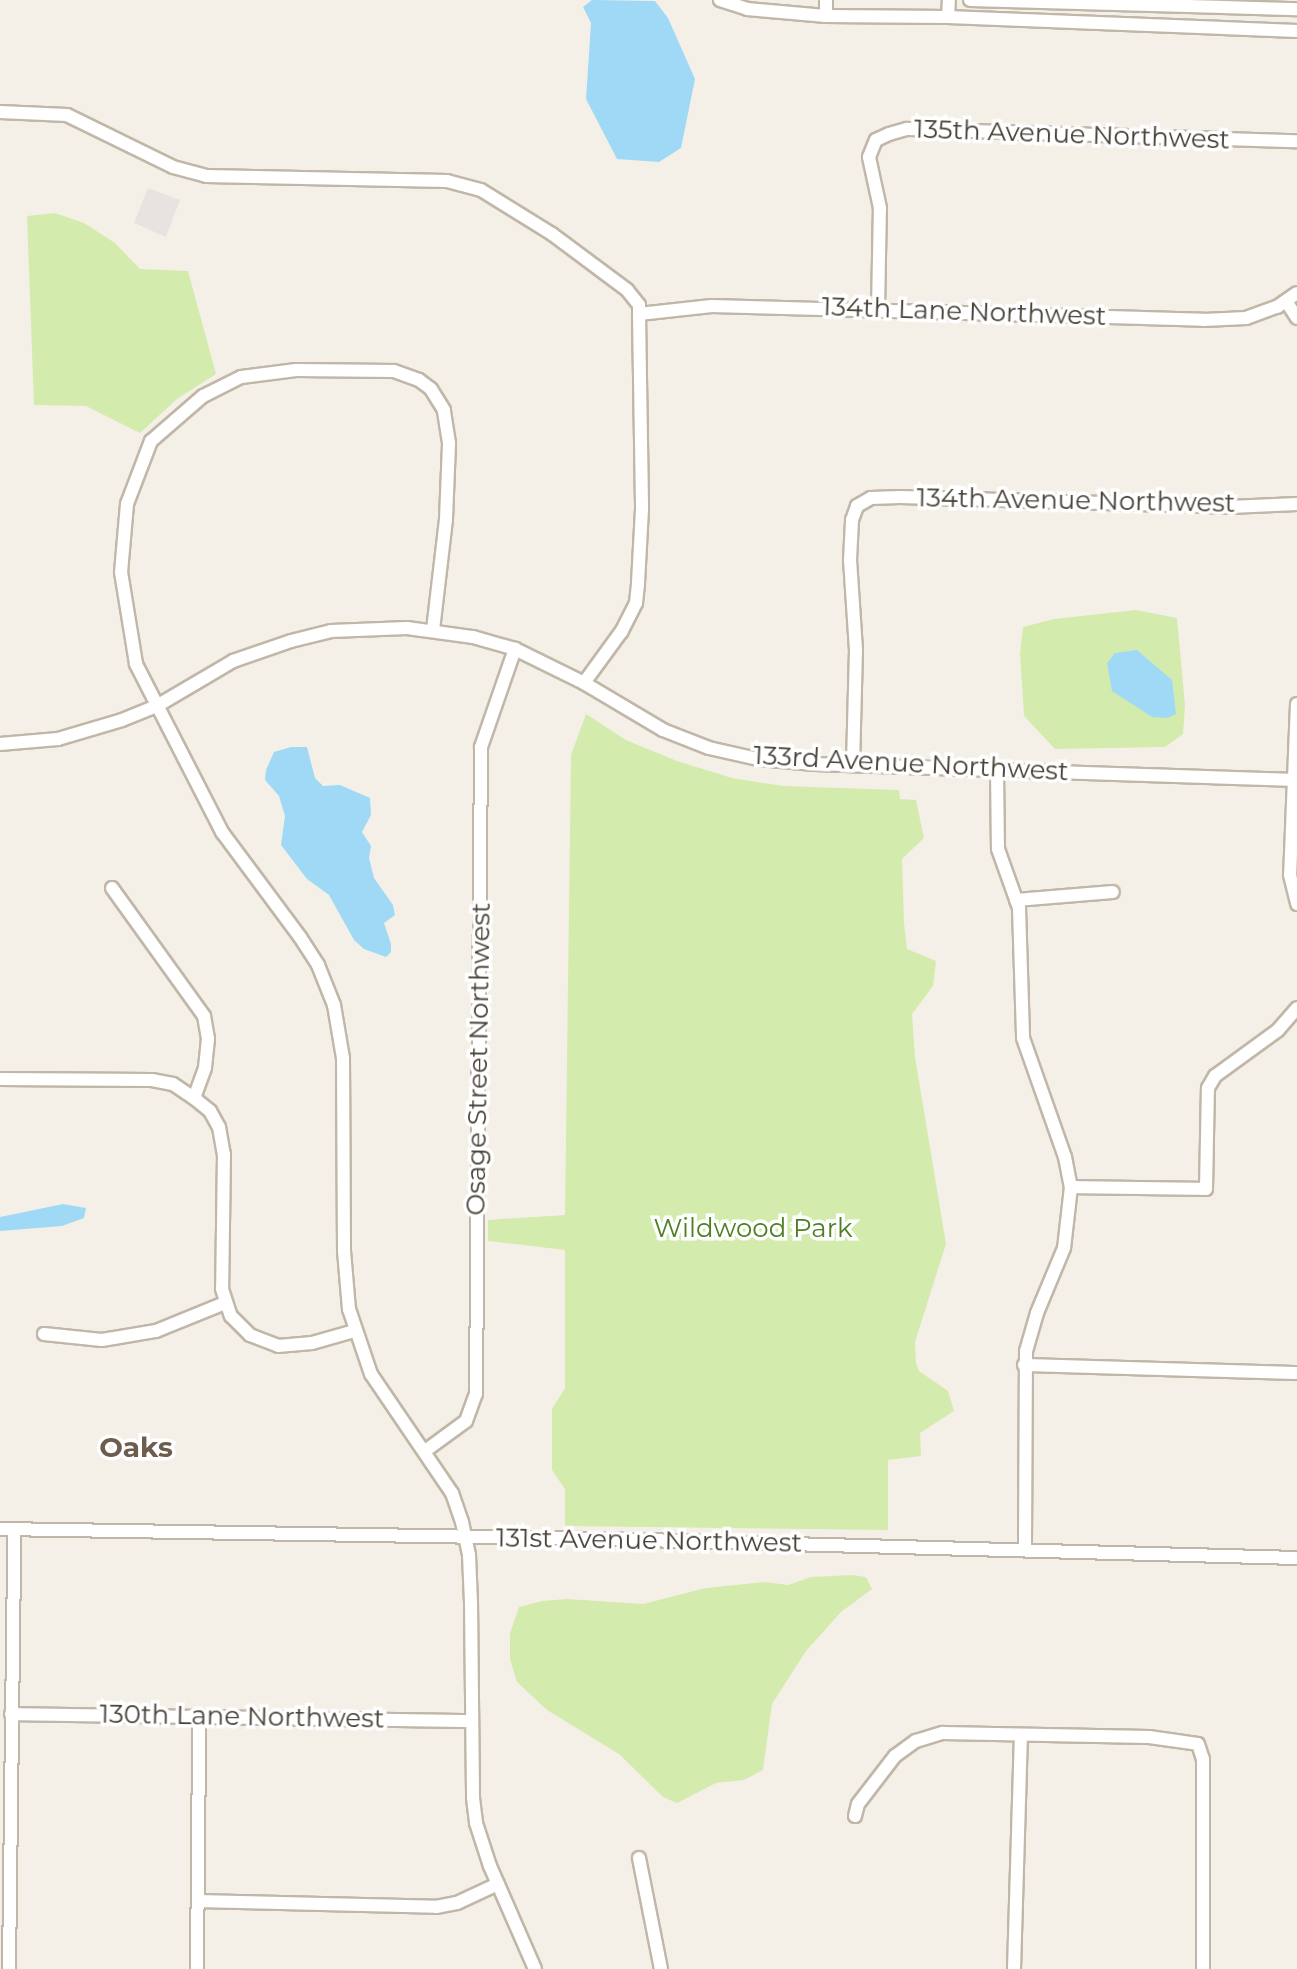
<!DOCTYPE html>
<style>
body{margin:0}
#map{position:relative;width:1297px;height:1969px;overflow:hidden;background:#f5f0e7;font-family:Montserrat,sans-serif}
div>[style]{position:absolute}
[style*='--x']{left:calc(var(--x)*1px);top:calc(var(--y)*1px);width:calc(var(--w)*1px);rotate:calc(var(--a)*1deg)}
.green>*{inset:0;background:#d4ebae}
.parking>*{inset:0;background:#e6e3e0}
.water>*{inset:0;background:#a0d9f5}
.roads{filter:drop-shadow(2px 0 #c1b7a9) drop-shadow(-2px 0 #c1b7a9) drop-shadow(0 2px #c1b7a9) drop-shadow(0 -2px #c1b7a9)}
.minor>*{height:12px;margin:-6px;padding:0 6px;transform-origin:6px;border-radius:6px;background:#fff}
span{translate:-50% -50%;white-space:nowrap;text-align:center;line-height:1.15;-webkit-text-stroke:7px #fff;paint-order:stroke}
.street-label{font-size:26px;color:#484036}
.park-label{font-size:26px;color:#4e7f25}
.neighbourhood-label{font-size:28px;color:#6c5d4c;font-weight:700}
</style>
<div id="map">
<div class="green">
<div style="clip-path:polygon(55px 213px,84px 223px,115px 243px,140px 269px,188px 271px,216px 374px,177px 399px,140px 433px,86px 406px,34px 405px,27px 216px)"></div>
<div style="clip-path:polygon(1136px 610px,1177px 618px,1185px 705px,1183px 734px,1165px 747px,1055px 749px,1024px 716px,1020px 654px,1023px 627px,1054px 619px)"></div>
<div style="clip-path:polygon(586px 714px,626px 740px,677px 761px,732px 778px,783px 786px,899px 790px,900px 799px,916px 800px,924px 838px,902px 859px,904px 923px,907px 949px,936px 961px,933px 986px,912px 1014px,915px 1057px,946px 1244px,915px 1342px,916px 1363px,919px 1371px,948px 1391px,954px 1411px,920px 1433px,921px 1456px,888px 1460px,888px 1530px,565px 1526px,565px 1489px,552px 1470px,552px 1409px,565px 1388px,565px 1250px,488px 1241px,488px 1220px,565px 1215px,571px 755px)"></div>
<div style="clip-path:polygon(852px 1575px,866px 1577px,872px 1589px,841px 1612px,806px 1651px,772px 1704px,763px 1770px,744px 1780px,716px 1783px,677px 1803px,663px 1797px,619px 1754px,547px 1710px,517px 1682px,510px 1659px,510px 1633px,519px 1607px,542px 1601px,567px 1599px,643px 1604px,706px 1588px,765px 1582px,788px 1585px,811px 1577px)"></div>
</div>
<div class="parking">
<div style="clip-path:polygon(148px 188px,180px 200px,166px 237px,134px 223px)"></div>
</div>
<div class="water">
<div style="clip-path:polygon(592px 0,655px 1px,668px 18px,695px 79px,681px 148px,659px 162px,617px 159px,586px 99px,591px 23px,583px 7px)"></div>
<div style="clip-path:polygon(1137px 650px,1172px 680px,1176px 714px,1167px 718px,1152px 717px,1112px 691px,1107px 663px,1115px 653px)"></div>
<div style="clip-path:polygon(291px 747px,307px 747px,315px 778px,323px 786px,340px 785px,370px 798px,371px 815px,362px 832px,371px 846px,369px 858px,374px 878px,393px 905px,395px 915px,384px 923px,391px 944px,391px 952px,386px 957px,364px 949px,354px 940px,329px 895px,307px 879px,281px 845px,285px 816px,279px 796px,265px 780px,266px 770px,274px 752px)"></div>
<div style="clip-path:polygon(63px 1204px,86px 1208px,84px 1218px,62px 1226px,0 1231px,0 1217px)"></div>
</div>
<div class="roads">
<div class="minor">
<div style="--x:720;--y:0;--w:28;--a:18"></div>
<div style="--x:747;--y:9;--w:79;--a:5.1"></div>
<div style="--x:826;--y:16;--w:122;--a:0.5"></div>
<div style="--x:948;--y:17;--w:349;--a:2.3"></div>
<div style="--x:826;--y:0;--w:16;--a:90"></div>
<div style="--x:970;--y:0;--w:327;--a:1.6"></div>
<div style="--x:948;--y:17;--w:17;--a:-87"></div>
<div style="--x:0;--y:112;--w:67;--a:2.6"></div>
<div style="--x:67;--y:115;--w:118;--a:26.1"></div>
<div style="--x:173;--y:167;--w:34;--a:15"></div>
<div style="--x:206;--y:176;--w:241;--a:1.2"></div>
<div style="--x:447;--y:181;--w:35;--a:15"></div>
<div style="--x:481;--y:190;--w:84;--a:31.8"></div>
<div style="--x:552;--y:234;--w:94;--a:36.7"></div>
<div style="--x:627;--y:290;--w:19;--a:51"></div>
<div style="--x:639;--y:305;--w:9;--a:90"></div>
<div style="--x:639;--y:314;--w:195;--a:89.1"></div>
<div style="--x:642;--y:509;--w:75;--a:93.1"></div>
<div style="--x:638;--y:584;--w:19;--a:96"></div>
<div style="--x:636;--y:603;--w:33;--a:117"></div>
<div style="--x:621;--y:632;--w:63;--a:126"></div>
<div style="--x:1286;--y:301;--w:20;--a:57"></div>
<div style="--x:878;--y:309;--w:101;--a:-88.9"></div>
<div style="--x:880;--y:208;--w:52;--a:-102.2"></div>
<div style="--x:869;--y:157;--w:18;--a:-68"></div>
<div style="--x:876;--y:140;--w:14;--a:-25"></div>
<div style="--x:889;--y:134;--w:19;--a:-16"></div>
<div style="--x:907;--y:129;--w:390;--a:1.8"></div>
<div style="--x:639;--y:314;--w:73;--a:-6.3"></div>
<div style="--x:712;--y:306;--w:492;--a:1.6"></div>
<div style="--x:1204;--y:320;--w:42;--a:-2.7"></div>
<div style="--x:1246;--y:318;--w:33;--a:-20"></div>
<div style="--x:1277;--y:307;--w:24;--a:-35"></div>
<div style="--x:433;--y:630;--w:112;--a:-83.3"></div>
<div style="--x:446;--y:519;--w:76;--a:-87.7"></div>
<div style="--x:449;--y:443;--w:33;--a:-99"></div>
<div style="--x:444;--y:410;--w:25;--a:-122"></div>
<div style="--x:431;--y:389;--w:15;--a:-143"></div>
<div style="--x:419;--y:380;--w:27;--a:-160"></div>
<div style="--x:394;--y:371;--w:98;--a:-179.4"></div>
<div style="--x:296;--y:370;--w:55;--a:172.7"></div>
<div style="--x:241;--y:377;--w:42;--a:153.4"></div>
<div style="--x:203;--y:396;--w:69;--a:139.1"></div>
<div style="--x:151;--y:441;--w:67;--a:110.9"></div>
<div style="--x:127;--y:504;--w:68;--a:95"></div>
<div style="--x:121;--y:572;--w:93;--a:80.7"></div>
<div style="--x:136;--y:664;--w:189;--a:62.9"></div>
<div style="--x:222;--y:832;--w:131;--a:53.4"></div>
<div style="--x:300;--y:937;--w:33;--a:57"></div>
<div style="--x:318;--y:965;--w:43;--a:68.2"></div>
<div style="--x:334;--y:1005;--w:54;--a:80.4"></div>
<div style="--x:343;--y:1058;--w:193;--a:89.7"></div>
<div style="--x:344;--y:1251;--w:58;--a:85.1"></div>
<div style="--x:349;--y:1309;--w:69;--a:71.3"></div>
<div style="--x:371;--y:1374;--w:144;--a:55.8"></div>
<div style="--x:452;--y:1493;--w:31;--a:71"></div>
<div style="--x:462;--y:1522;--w:34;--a:78"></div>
<div style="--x:469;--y:1555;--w:47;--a:87.6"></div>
<div style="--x:471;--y:1602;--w:196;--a:89.4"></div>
<div style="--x:473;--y:1798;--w:25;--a:83"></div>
<div style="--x:476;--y:1823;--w:45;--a:72"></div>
<div style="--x:490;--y:1866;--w:112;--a:66.4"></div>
<div style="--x:1297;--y:704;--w:171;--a:92.3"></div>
<div style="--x:1290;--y:875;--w:30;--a:76"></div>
<div style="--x:0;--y:744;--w:58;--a:-4.9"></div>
<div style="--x:58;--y:739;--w:67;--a:-16.5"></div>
<div style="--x:122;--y:720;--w:35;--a:-22"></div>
<div style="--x:155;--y:707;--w:91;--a:-30.5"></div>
<div style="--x:233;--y:661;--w:61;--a:-19"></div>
<div style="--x:291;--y:641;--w:41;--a:-14"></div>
<div style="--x:331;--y:631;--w:76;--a:-2.3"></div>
<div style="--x:407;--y:628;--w:67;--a:7.8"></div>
<div style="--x:473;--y:637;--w:44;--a:15.9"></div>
<div style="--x:515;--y:649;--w:77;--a:26.2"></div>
<div style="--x:584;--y:683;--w:92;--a:30.7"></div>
<div style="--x:663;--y:730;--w:49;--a:21.4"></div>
<div style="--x:709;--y:748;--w:50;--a:12.7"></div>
<div style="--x:758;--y:759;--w:56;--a:5.1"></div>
<div style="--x:814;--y:764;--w:483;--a:1.9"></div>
<div style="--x:853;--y:764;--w:114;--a:-88.5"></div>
<div style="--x:856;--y:650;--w:90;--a:-93.8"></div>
<div style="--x:850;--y:560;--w:40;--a:-87.1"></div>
<div style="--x:852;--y:520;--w:15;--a:-70"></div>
<div style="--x:857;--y:506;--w:16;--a:-30"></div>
<div style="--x:871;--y:498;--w:29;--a:-2"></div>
<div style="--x:900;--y:497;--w:330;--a:1.7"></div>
<div style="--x:1230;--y:507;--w:67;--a:-2.6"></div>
<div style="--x:997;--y:770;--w:79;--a:89.3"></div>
<div style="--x:998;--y:849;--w:63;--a:70.4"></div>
<div style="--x:1019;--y:908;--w:130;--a:88.2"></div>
<div style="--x:1023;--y:1038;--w:126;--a:70.6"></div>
<div style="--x:1065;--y:1157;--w:31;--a:79"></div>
<div style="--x:1071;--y:1187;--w:61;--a:96.5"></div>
<div style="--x:1064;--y:1248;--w:70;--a:112.6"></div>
<div style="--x:1037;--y:1313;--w:40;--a:106"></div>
<div style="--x:1026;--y:1351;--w:198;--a:90.3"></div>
<div style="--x:112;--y:888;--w:158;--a:54.3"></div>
<div style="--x:204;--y:1016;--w:23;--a:80"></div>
<div style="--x:208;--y:1039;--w:29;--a:96"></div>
<div style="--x:205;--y:1068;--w:32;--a:110"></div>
<div style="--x:1016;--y:900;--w:97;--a:-4.7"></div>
<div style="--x:0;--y:1079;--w:152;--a:0.4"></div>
<div style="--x:152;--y:1080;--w:21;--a:11"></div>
<div style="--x:173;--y:1084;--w:25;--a:34"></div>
<div style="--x:194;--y:1098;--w:21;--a:39"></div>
<div style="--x:210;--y:1111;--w:18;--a:61"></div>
<div style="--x:219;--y:1127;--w:27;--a:80"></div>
<div style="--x:224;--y:1154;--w:135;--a:90.8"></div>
<div style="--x:222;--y:1289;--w:28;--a:72"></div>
<div style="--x:231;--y:1316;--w:27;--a:45"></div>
<div style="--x:250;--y:1335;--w:30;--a:21"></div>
<div style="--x:278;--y:1346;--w:34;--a:-5"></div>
<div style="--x:312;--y:1343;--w:44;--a:-15.9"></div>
<div style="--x:1071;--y:1187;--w:135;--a:0.8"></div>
<div style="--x:1206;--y:1189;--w:101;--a:-88.9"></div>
<div style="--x:1208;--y:1088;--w:14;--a:-60"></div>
<div style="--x:1215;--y:1076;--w:78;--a:-36.1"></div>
<div style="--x:1278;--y:1030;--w:29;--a:-49"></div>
<div style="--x:44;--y:1334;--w:58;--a:5.9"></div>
<div style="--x:102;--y:1340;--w:55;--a:-9.5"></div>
<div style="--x:156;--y:1331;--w:74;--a:-22.1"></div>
<div style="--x:1024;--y:1365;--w:273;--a:1.7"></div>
<div style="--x:425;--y:1451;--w:51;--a:-36.2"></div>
<div style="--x:466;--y:1421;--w:29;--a:-70"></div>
<div style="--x:476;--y:1394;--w:647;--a:-89.56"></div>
<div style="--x:481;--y:747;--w:104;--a:-70.9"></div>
<div style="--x:0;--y:1529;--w:608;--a:0.94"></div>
<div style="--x:608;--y:1539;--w:689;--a:1.58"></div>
<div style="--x:11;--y:1714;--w:461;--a:0.9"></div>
<div style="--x:855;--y:1816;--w:12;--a:-76"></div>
<div style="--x:858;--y:1804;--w:61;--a:-52.4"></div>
<div style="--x:895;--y:1756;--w:26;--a:-36"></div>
<div style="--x:916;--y:1741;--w:28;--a:-17"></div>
<div style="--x:943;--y:1733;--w:206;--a:1.1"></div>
<div style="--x:1149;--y:1737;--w:49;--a:8.1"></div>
<div style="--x:1198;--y:1744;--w:16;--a:72"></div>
<div style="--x:1203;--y:1759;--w:210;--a:90"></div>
<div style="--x:639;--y:1858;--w:113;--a:78.8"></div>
<div style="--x:198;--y:1901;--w:238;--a:1.4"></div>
<div style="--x:436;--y:1907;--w:21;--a:-11"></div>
<div style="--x:457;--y:1903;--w:45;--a:-24.9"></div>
<div style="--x:9;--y:1969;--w:440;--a:-89.3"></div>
<div style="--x:197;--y:1969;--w:253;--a:-89.5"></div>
<div style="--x:1014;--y:1969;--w:234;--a:-88.3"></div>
</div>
</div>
<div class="street-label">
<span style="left:1072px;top:135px;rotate:2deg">135th Avenue Northwest</span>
<span style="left:964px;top:312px;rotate:2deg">134th Lane Northwest</span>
<span style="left:1076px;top:501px;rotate:1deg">134th Avenue Northwest</span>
<span style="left:911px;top:764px;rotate:3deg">133rd Avenue Northwest</span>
<span style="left:479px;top:1059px;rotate:-89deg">Osage Street Northwest</span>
<span style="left:649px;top:1541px;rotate:1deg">131st Avenue Northwest</span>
<span style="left:242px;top:1717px;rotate:1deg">130th Lane Northwest</span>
</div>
<div class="park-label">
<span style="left:753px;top:1229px">Wildwood Park</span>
</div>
<div class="neighbourhood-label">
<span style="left:136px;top:1447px">Oaks</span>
</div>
</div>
